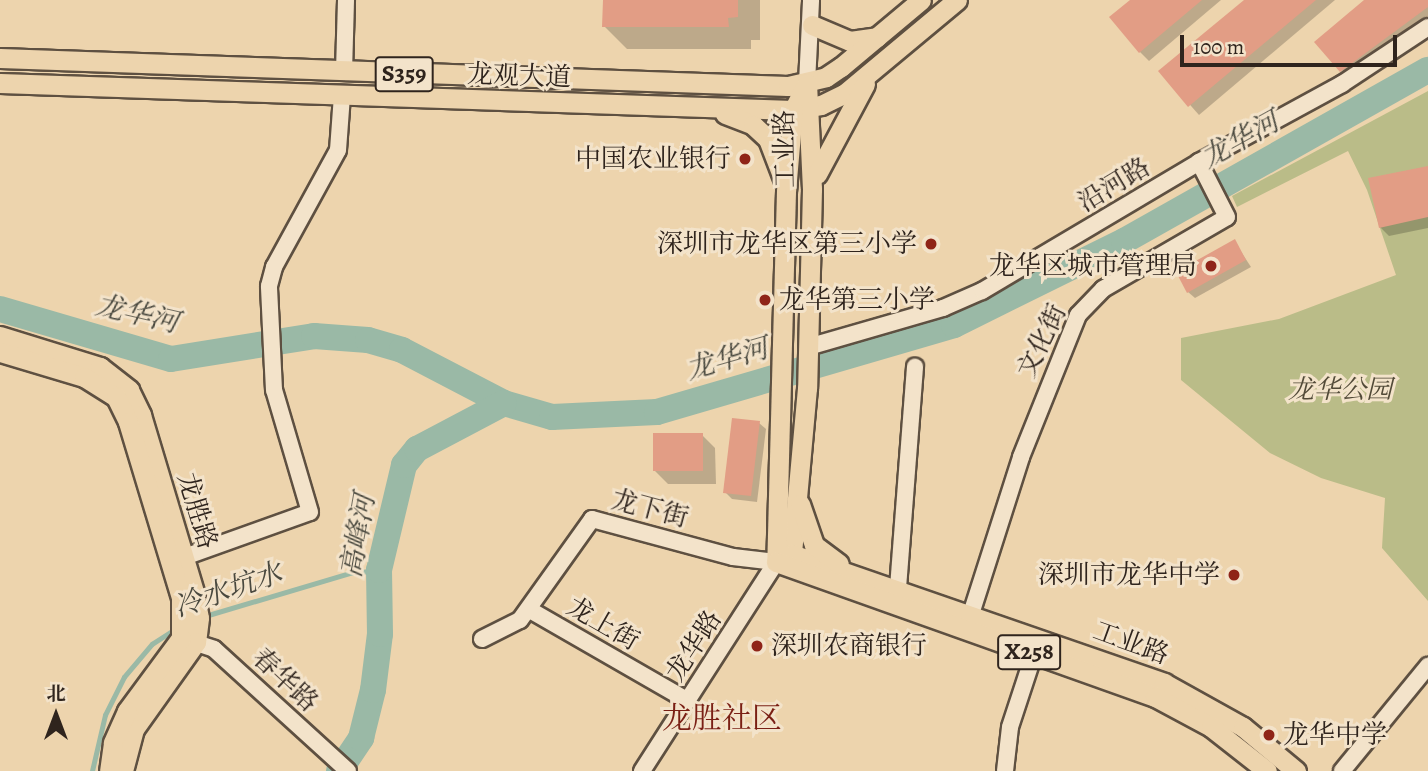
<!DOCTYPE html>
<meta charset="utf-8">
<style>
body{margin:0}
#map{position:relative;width:1428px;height:771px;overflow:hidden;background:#edd4ad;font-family:Alegreya,"Noto Serif SC",serif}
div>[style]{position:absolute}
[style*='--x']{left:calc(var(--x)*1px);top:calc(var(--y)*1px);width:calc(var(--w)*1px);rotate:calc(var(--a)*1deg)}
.green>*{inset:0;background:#babc88}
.shadow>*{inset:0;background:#0003}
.stream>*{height:4.5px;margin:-2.25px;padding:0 2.25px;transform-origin:2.25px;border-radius:2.25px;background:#9ab9a6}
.river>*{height:26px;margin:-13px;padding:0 13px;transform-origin:13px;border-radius:13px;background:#9ab9a6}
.building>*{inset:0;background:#e29d85}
.roads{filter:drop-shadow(2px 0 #5e5041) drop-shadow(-2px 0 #5e5041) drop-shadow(0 2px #5e5041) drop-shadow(0 -2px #5e5041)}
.minor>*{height:16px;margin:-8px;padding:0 8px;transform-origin:8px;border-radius:8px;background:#f3e3ca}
.major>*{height:19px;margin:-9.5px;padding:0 9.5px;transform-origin:9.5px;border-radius:9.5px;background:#edd4ad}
.dots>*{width:19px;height:19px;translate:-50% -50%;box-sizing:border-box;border:4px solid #f3e3ca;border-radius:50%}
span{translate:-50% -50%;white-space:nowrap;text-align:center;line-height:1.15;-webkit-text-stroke:6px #f3e3ca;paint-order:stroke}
.shield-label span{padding:2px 5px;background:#f3e3ca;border:2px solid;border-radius:5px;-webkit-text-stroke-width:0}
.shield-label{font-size:24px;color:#2f241d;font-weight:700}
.street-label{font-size:26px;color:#2f241d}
.poi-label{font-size:26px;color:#2f241d}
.right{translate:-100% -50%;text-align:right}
.left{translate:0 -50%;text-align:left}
.park-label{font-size:26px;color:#524a38;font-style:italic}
.water-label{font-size:28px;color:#4a493f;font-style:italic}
.quarter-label{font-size:30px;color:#7a1f14}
.north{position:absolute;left:21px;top:680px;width:70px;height:70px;-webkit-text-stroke:5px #f3e3ca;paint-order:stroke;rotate:0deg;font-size:19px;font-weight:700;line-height:28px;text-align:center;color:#2f241d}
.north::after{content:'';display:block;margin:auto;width:24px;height:32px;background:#2f241d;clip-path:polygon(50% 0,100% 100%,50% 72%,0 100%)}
.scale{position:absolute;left:1180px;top:35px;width:217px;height:32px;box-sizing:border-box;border:4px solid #2f241d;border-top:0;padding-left:9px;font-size:21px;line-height:24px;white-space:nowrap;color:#2f241d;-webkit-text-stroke:5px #f3e3ca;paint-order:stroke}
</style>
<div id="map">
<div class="green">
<div style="clip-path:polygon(1428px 91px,1428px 601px,1382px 548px,1385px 498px,1321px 478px,1270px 453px,1181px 380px,1181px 338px,1279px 319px,1396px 275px,1367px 190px,1348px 151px,1237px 207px,1232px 196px)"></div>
</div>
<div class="shadow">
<div style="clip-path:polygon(604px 0,760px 0,760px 40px,751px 40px,751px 49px,627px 49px,604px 26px)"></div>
<div style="clip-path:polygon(1133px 0,1221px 0,1149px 61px,1140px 52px)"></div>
<div style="clip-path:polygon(1246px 0,1335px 0,1199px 115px,1161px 72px)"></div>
<div style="clip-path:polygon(1366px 0,1428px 0,1428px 21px,1351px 80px,1317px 42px)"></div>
<div style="clip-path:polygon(1428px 168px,1428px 228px,1389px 236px,1380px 227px)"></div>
<div style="clip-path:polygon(1234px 241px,1251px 267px,1195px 298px,1188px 292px)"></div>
<div style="clip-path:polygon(759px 423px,766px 429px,757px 502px,732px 499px,725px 492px)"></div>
<div style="clip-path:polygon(702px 435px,715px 448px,716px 484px,668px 484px,655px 471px)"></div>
</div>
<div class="stream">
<div style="--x:205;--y:616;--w:151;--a:-16.5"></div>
<div style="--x:350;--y:573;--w:29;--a:-6"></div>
<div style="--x:92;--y:771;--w:57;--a:-76.9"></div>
<div style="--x:105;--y:715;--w:42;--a:-63.4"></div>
<div style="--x:124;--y:677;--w:43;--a:-49.7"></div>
<div style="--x:152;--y:644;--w:27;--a:-33"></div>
</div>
<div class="river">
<div style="--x:0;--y:309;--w:178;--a:16.3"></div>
<div style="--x:171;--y:359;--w:145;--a:-9.1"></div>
<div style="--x:314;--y:336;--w:54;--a:4.2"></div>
<div style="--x:368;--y:340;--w:35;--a:16"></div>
<div style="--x:402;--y:350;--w:115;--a:27.5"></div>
<div style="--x:504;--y:403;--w:50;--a:16.3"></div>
<div style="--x:552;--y:417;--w:105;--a:-2.7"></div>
<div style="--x:657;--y:412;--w:309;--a:-16.3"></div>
<div style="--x:954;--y:325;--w:190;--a:-26.3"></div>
<div style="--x:1124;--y:241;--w:349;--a:-29.4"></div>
<div style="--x:339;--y:771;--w:40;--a:-56"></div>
<div style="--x:361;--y:738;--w:49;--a:-76"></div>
<div style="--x:373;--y:690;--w:56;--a:-82.9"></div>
<div style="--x:380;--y:634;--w:64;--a:-90.9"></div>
<div style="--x:379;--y:570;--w:108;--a:-76.6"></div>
<div style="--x:404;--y:465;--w:21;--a:-51"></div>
<div style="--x:417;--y:449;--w:98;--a:-27.9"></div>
</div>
<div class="building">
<div style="clip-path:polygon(603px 0,738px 0,738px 17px,728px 18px,729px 27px,602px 27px)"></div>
<div style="clip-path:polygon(1130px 0,1202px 0,1139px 53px,1109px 17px)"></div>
<div style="clip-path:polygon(1244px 0,1316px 0,1188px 107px,1158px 71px)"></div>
<div style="clip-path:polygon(1364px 0,1428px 0,1428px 7px,1340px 72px,1314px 42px)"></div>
<div style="clip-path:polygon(1428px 166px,1428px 217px,1379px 228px,1368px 178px)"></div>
<div style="clip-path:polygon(1235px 239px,1246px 260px,1187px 293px,1176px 272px)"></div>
<div style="clip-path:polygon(732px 418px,760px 421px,751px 496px,723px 493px)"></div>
<div style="clip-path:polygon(653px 433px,703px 433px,703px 471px,653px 471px)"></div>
</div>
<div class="roads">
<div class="minor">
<div style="--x:344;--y:72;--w:72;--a:-88.4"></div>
<div style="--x:807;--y:83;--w:83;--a:-87.2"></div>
<div style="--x:808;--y:347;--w:141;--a:-16.1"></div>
<div style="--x:943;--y:308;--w:43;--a:-23.6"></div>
<div style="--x:982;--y:291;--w:252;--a:-30.7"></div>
<div style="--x:1199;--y:162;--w:163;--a:-28.6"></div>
<div style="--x:1342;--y:84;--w:103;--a:-33.5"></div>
<div style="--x:173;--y:561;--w:145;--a:-19.7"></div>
<div style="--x:310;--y:512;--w:127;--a:-106.4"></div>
<div style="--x:274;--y:390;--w:104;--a:-92.8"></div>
<div style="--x:269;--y:286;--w:20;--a:-75"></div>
<div style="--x:274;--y:267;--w:133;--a:-61.3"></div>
<div style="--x:338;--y:150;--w:54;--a:-85.8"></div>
<div style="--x:898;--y:588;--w:222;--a:-85.6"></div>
<div style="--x:530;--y:610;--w:182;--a:29.9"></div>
<div style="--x:971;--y:614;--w:165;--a:-72.3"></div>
<div style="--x:1021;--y:457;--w:153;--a:-68.1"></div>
<div style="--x:1078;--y:315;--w:36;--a:-46"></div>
<div style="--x:1103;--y:289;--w:143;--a:-30.1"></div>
<div style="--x:1227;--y:217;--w:62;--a:-117"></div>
<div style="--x:482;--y:639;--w:42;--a:-26.6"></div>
<div style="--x:520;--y:620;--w:124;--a:-54.5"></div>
<div style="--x:592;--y:519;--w:146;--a:15.1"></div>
<div style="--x:733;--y:557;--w:43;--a:6.6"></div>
<div style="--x:187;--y:640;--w:28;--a:18"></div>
<div style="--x:214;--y:649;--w:181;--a:42.3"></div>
<div style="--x:642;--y:771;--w:248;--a:-57.3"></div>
<div style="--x:776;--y:562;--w:8;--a:-30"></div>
<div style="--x:1005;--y:771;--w:44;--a:-83.5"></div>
<div style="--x:1010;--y:727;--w:77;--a:-71.8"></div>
<div style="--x:1342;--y:771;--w:136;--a:-50.7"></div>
</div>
<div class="major">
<div style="--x:812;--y:25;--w:41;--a:22.8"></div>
<div style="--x:850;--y:41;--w:27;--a:-8"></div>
<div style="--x:0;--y:58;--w:788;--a:2.04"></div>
<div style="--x:788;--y:86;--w:39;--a:-13"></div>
<div style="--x:826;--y:77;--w:18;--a:-34"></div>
<div style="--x:841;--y:67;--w:104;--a:-39.9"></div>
<div style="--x:0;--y:83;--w:793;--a:1.95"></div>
<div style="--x:793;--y:110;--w:28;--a:-10"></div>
<div style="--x:821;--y:105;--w:25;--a:-26"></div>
<div style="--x:844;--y:94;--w:147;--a:-39.8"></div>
<div style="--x:807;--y:83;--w:106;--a:87.3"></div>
<div style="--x:812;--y:189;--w:199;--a:91.4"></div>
<div style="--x:807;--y:388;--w:167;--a:95.2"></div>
<div style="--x:792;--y:554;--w:394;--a:19.1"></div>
<div style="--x:1164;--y:683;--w:90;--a:29.1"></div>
<div style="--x:1243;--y:727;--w:69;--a:39.7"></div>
<div style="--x:807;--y:83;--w:30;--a:117"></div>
<div style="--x:793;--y:110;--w:81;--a:94.9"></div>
<div style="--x:786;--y:191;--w:371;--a:91.5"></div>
<div style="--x:776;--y:562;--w:402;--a:19.6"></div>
<div style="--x:1155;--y:697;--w:64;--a:28.2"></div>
<div style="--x:1211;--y:727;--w:71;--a:38.2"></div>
<div style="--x:725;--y:114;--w:30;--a:21"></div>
<div style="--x:753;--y:125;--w:21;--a:43"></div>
<div style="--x:768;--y:139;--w:45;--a:69.1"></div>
<div style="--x:817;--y:174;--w:102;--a:-61.9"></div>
<div style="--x:0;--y:336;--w:105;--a:17.2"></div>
<div style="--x:100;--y:367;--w:37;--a:38"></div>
<div style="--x:129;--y:390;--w:28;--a:64"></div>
<div style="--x:141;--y:415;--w:185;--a:73.3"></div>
<div style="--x:194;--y:592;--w:26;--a:79"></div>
<div style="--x:199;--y:618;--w:24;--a:97"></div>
<div style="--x:196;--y:642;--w:107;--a:125.5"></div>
<div style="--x:134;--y:729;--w:43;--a:104.7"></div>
<div style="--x:0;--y:352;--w:88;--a:16.6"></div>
<div style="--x:84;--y:377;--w:38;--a:32"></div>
<div style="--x:116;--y:397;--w:28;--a:64"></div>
<div style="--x:128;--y:422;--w:183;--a:73.2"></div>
<div style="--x:181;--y:597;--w:41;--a:90"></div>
<div style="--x:181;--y:638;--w:91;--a:126.5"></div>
<div style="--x:127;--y:711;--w:35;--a:114"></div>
<div style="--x:113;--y:743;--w:28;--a:98"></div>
<div style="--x:800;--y:504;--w:43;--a:71.1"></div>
<div style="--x:814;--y:545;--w:31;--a:37"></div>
</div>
</div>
<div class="dots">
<div style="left:745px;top:159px;background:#8f2418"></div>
<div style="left:931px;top:244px;background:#8f2418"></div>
<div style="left:1211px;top:266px;background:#8f2418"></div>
<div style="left:765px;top:300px;background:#8f2418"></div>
<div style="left:1234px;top:575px;background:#8f2418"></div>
<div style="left:757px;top:646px;background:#8f2418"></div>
<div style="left:1269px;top:735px;background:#8f2418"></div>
</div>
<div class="shield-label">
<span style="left:404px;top:74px">S359</span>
<span style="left:1029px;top:652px">X258</span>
</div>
<div class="street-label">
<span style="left:519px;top:76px;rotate:2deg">龙观大道</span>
<span style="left:785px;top:149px;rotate:-91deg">工业路</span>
<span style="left:1114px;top:185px;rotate:-31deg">沿河路</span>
<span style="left:1042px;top:341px;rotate:-64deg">文化街</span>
<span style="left:650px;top:509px;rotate:15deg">龙下街</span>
<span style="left:197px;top:511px;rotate:73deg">龙胜路</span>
<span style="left:603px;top:624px;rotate:30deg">龙上街</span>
<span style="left:1131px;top:643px;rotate:20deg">工业路</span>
<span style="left:694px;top:646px;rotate:-57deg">龙华路</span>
<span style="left:285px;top:680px;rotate:43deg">春华路</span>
</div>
<div class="poi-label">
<span class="right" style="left:731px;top:159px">中国农业银行</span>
<span class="right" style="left:917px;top:244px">深圳市龙华区第三小学</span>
<span class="right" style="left:1197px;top:266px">龙华区城市管理局</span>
<span class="left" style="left:779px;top:300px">龙华第三小学</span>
<span class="right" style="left:1220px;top:575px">深圳市龙华中学</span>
<span class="left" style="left:771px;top:646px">深圳农商银行</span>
<span class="left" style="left:1283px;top:735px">龙华中学</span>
</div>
<div class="park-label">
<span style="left:1340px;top:390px">龙华公园</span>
</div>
<div class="water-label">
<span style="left:1240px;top:140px;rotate:-29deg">龙华河</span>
<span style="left:137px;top:314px;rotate:13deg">龙华河</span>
<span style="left:727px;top:359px;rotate:-16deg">龙华河</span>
<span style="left:358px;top:536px;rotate:-80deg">高峰河</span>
<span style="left:228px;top:590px;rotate:-19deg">冷水坑水</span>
</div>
<div class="quarter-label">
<span style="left:722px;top:718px">龙胜社区</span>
</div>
<div class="north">北</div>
<div class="scale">100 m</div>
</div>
